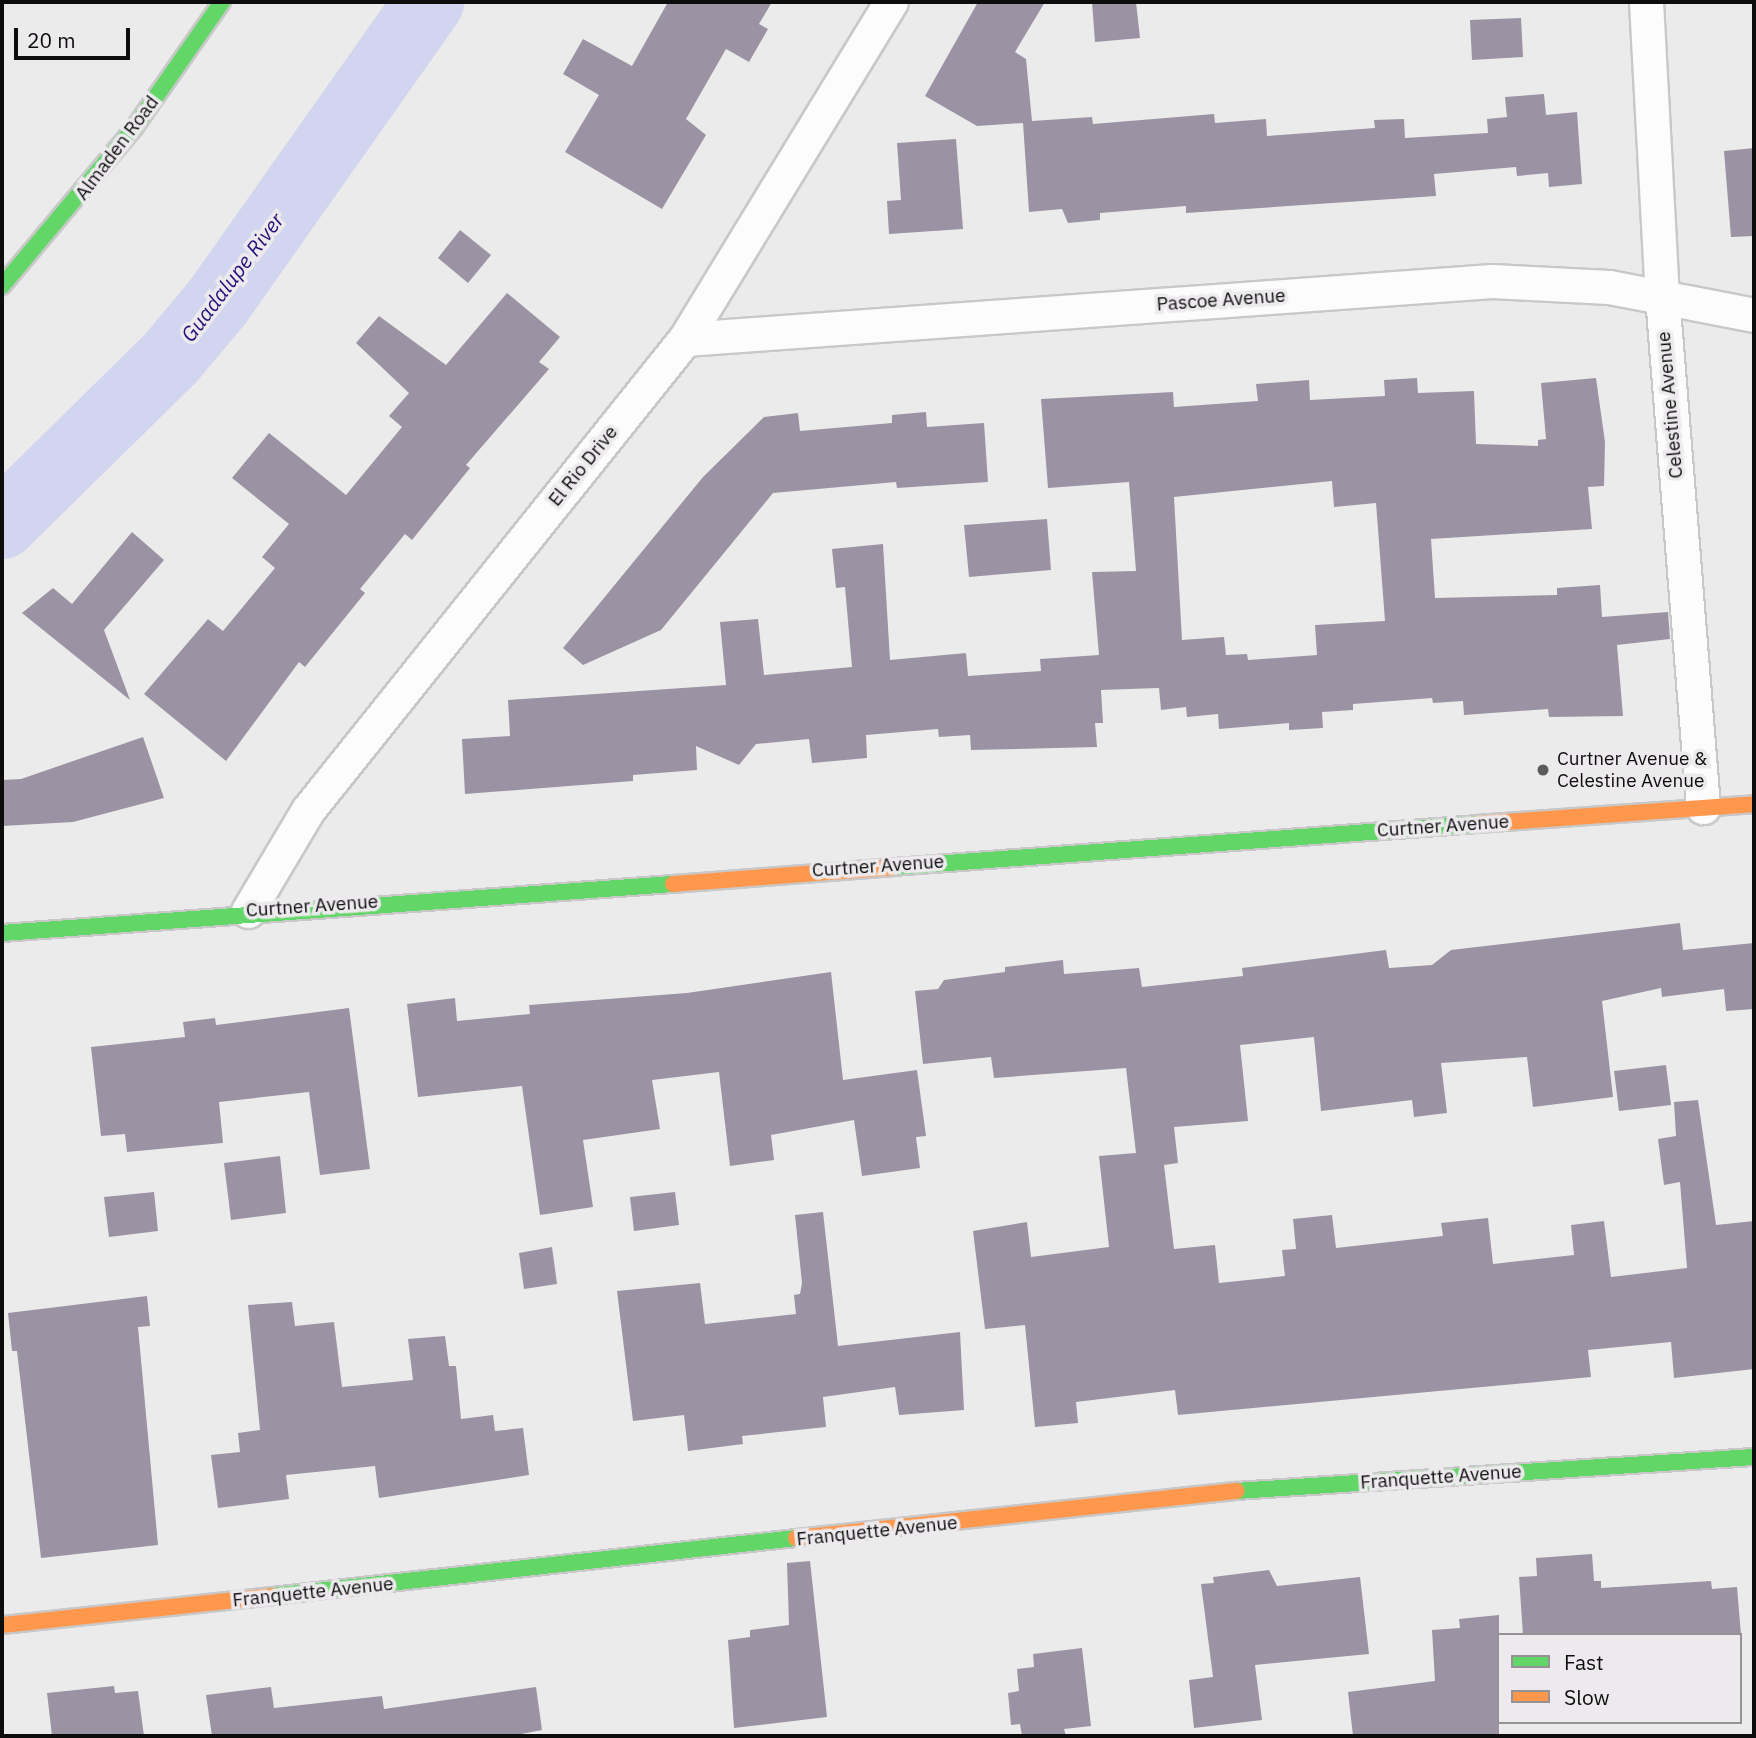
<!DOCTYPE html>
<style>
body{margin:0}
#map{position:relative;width:1756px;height:1738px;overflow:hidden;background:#ecebec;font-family:"IBM Plex Sans",sans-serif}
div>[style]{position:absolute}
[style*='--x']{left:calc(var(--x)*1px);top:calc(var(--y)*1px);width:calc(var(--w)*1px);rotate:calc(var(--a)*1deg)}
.river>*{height:70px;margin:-35px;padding:0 35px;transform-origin:35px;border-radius:35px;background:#d1d5ef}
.building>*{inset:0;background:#9b93a3}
.roads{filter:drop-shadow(2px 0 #c9c8c9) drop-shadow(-2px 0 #c9c8c9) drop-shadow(0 2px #c9c8c9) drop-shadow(0 -2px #c9c8c9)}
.street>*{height:33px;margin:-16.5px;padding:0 16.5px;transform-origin:16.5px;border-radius:16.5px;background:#fcfcfc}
.fast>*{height:16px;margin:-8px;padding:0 8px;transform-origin:8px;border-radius:8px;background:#63d668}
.slow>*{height:16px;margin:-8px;padding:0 8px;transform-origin:8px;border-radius:8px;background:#ff974d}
.dots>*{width:19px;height:19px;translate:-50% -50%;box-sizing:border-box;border:4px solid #edeaed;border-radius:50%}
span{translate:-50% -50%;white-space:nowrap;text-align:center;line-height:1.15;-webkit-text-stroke:7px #edeaed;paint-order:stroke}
.street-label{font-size:19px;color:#0e0d0e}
.poi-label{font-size:19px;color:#0e0d0e}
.left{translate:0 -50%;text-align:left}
.water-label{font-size:21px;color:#241179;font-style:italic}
.frame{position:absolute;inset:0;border:4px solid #0e0d0e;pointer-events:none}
.legend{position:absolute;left:1497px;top:1633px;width:245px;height:91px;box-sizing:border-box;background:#edeaed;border:2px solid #949294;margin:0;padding:9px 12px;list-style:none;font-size:21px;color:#0e0d0e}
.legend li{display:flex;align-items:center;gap:14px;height:35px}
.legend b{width:35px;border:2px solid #949294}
.scale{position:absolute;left:14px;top:28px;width:116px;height:32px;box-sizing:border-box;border:4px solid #0e0d0e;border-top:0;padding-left:9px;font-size:21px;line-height:24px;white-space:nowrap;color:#0e0d0e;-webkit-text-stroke:5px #edeaed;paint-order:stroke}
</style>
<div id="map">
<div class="river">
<div style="--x:2;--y:524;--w:235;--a:-44.5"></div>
<div style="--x:170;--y:359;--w:73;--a:-50"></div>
<div style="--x:217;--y:303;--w:368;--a:-54.8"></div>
</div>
<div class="building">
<div style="clip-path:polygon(668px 2px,772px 2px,759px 24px,768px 29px,749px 62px,726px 49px,686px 119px,706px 135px,662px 209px,565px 152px,599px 95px,563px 74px,583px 39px,632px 66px)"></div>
<div style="clip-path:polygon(978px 2px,1045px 2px,1015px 52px,1026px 59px,1032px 121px,1092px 117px,1093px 124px,1214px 114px,1215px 123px,1266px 119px,1267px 136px,1375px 128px,1374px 120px,1404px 119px,1405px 138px,1488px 133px,1487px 119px,1507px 117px,1505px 97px,1544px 94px,1546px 115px,1577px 112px,1582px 184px,1549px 187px,1548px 173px,1517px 176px,1516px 167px,1434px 174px,1436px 196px,1186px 213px,1186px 206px,1100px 213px,1100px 220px,1068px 223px,1062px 209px,1029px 212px,1023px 123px,977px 126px,925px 96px)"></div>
<div style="clip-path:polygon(1092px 2px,1136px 2px,1140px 38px,1095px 42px)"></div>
<div style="clip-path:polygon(1521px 18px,1523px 57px,1472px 60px,1470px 20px)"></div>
<div style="clip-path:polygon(956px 139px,963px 229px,889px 234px,887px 201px,901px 200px,897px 143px)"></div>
<div style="clip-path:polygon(1754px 148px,1754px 236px,1731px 237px,1724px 151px)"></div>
<div style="clip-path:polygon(460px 230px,491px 255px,468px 283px,438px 258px)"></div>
<div style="clip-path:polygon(507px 293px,560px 337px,539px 362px,549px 369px,466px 465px,470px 468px,412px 540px,405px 534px,360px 589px,365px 593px,305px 667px,299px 662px,226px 761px,144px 694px,208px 619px,223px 631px,275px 568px,262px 557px,289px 524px,232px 478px,269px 433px,346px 495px,402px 427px,389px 416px,409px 393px,356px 343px,379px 316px,446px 365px)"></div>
<div style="clip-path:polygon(evenodd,1417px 378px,1418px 393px,1474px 391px,1476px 444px,1538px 446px,1538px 440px,1546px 439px,1541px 383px,1596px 378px,1605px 442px,1604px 486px,1588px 487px,1592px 529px,1431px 539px,1435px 598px,1557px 595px,1557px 588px,1600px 585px,1602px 617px,1668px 612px,1670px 639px,1617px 645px,1623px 716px,1549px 717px,1548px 709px,1464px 715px,1463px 701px,1433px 703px,1432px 698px,1353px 704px,1353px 710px,1322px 712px,1323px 728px,1289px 730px,1289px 723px,1219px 729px,1218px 714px,1187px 717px,1186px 707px,1161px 710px,1159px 688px,1101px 690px,1103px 723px,1095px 723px,1097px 747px,971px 750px,970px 735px,939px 737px,938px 729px,866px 735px,867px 758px,812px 763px,809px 739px,756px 744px,739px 765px,696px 746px,697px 770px,633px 775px,633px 781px,465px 794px,462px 739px,510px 736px,508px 700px,726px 685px,720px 622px,758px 619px,764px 675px,852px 667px,845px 587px,836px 588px,832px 549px,883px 544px,890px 660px,966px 653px,968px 676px,1041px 671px,1040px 659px,1099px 655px,1092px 572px,1136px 571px,1129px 482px,1048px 488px,1041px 399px,1173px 392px,1174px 407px,1258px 401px,1256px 384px,1309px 380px,1310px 400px,1385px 396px,1384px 380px,1417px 378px,1332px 481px,1334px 507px,1376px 503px,1385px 621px,1315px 625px,1317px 655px,1248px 660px,1247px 654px,1226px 655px,1224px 637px,1182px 640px,1174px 497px,1332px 481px)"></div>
<div style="clip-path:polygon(926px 412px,927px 427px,984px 423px,988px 482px,897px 488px,896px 482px,773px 493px,661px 630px,583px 665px,563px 648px,703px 477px,764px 417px,798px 413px,800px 431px,892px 423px,892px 415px)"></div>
<div style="clip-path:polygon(1047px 519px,1051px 570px,969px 577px,964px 525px)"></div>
<div style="clip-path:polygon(132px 532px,164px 560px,104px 630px,130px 700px,22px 613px,53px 588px,72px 604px)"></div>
<div style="clip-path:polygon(143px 737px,164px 798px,73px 822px,2px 826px,2px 780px,21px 779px)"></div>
<div style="clip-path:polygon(1680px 923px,1683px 950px,1754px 943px,1754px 1009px,1726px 1011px,1724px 989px,1662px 997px,1661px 988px,1602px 1001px,1613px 1097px,1533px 1107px,1527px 1057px,1441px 1063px,1447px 1113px,1414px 1117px,1412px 1100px,1321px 1111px,1314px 1037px,1240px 1045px,1248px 1121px,1174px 1127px,1178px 1163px,1164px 1165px,1174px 1249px,1215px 1245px,1219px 1283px,1285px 1276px,1282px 1250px,1296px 1249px,1293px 1219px,1332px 1215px,1336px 1248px,1443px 1236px,1441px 1223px,1488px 1218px,1493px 1264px,1574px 1255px,1571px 1225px,1604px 1221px,1611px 1277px,1687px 1268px,1680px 1182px,1664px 1185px,1658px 1139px,1676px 1136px,1674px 1102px,1698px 1100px,1716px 1225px,1754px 1221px,1754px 1369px,1674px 1378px,1671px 1342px,1588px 1350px,1591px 1377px,1178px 1415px,1175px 1390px,1076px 1402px,1078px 1423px,1035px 1427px,1025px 1325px,985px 1329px,973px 1231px,1027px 1222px,1031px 1257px,1109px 1247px,1099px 1156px,1136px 1153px,1126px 1068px,994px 1078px,991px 1057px,923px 1064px,915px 991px,938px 989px,944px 980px,1005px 972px,1005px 967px,1063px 960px,1064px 974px,1139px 968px,1142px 987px,1243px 976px,1242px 968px,1386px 950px,1389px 968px,1432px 965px,1451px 950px)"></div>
<div style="clip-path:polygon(831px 972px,843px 1080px,917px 1070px,926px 1136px,916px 1137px,920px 1168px,862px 1176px,854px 1120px,771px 1135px,774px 1160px,730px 1166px,719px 1072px,652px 1080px,660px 1129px,583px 1140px,593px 1207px,540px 1215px,522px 1086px,418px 1097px,407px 1004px,455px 998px,457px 1021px,530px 1014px,529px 1005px,687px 993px)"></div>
<div style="clip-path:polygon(349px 1008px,370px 1169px,320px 1175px,309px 1092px,219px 1102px,223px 1143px,127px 1152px,125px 1134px,101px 1136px,91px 1047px,185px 1037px,183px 1022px,215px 1018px,216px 1025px)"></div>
<div style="clip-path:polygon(1666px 1065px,1671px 1105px,1619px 1111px,1614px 1071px)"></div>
<div style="clip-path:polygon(280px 1156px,286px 1213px,231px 1220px,224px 1163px)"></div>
<div style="clip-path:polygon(154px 1192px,158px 1231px,109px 1237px,104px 1197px)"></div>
<div style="clip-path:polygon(675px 1192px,679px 1225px,634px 1231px,630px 1197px)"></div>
<div style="clip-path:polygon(823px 1212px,838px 1346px,960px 1332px,964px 1410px,899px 1415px,895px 1387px,823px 1397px,826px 1427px,742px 1436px,743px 1444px,688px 1451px,684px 1415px,633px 1421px,617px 1291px,700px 1283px,705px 1324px,796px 1314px,794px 1295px,800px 1294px,802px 1283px,795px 1215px)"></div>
<div style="clip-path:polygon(552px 1247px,557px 1284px,524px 1289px,519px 1253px)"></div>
<div style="clip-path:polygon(147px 1296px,150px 1326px,138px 1327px,158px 1545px,41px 1558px,17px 1351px,12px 1351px,8px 1313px)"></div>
<div style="clip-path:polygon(292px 1302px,295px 1326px,334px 1322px,342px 1387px,413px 1380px,408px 1339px,445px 1336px,449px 1366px,456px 1366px,461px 1419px,493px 1415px,495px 1431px,523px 1428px,529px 1475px,379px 1498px,375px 1466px,286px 1475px,289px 1499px,218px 1508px,211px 1455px,240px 1452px,238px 1433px,260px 1430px,248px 1305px)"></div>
<div style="clip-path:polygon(1592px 1554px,1594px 1581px,1601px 1581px,1601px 1588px,1711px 1581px,1712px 1589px,1737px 1587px,1741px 1635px,1523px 1635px,1519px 1577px,1537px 1576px,1536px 1558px)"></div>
<div style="clip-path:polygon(810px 1561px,827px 1717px,734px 1728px,728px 1640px,750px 1637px,750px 1630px,789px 1625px,787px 1563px)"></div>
<div style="clip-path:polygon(1269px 1570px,1277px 1586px,1360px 1577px,1369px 1654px,1255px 1665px,1262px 1720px,1194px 1728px,1189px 1680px,1213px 1677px,1201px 1584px,1214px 1583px,1213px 1577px)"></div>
<div style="clip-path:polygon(1499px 1615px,1499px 1736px,1353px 1736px,1348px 1692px,1435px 1681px,1432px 1630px,1460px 1628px,1459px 1619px)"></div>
<div style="clip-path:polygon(1082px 1648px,1091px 1726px,1064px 1729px,1066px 1736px,1022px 1736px,1020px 1724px,1011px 1725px,1008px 1693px,1019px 1691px,1017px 1669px,1034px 1667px,1033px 1654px)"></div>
<div style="clip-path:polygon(114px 1686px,115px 1693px,138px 1691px,144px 1736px,52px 1736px,47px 1693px)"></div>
<div style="clip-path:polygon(271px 1687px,274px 1708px,382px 1696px,384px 1709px,536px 1687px,542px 1730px,511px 1736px,212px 1736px,206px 1695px)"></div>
</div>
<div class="roads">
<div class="street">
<div style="--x:1646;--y:2;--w:294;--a:86.9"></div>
<div style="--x:1662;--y:296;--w:513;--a:85.41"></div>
<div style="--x:685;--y:339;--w:809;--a:-4.11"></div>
<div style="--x:1492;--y:281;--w:117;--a:2.9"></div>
<div style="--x:1609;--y:287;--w:148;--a:10.9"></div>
<div style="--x:248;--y:911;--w:117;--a:-59.3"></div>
<div style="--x:308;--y:810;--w:603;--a:-51.33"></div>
<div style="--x:685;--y:339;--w:395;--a:-58.6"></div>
</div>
<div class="fast">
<div style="--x:2;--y:286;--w:206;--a:-50.1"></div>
<div style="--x:134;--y:128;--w:154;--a:-55.1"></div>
<div style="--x:893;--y:867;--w:587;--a:-4.2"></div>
<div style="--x:2;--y:933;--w:673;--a:-4.18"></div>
<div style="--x:1236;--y:1491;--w:519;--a:-3.76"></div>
<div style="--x:272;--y:1596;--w:527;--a:-6.32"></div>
</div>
<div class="slow">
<div style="--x:1478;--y:824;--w:277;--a:-4.1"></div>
<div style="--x:673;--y:884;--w:221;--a:-4.4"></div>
<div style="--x:796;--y:1538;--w:443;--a:-6.1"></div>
<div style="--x:2;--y:1625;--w:272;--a:-6.1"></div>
</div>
</div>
<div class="dots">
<div style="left:1543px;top:770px;background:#5c5b5c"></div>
</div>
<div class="street-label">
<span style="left:117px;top:148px;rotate:-53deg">Almaden Road</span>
<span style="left:1221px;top:300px;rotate:-4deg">Pascoe Avenue</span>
<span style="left:1670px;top:405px;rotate:-95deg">Celestine Avenue</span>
<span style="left:583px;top:466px;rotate:-51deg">El Rio Drive</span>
<span style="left:1443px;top:826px;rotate:-4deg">Curtner Avenue</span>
<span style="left:878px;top:866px;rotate:-4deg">Curtner Avenue</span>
<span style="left:312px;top:906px;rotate:-4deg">Curtner Avenue</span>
<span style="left:1441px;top:1477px;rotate:-4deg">Franquette Avenue</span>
<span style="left:877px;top:1531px;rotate:-6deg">Franquette Avenue</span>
<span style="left:313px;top:1592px;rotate:-6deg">Franquette Avenue</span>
</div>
<div class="poi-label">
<span class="left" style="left:1557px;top:770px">Curtner Avenue &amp;<br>Celestine Avenue</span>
</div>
<div class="water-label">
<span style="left:232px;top:277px;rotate:-53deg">Guadalupe River</span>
</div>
<div class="frame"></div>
<ul class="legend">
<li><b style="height:9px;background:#63d668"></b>Fast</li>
<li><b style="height:9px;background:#ff974d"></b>Slow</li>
</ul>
<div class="scale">20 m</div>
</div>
